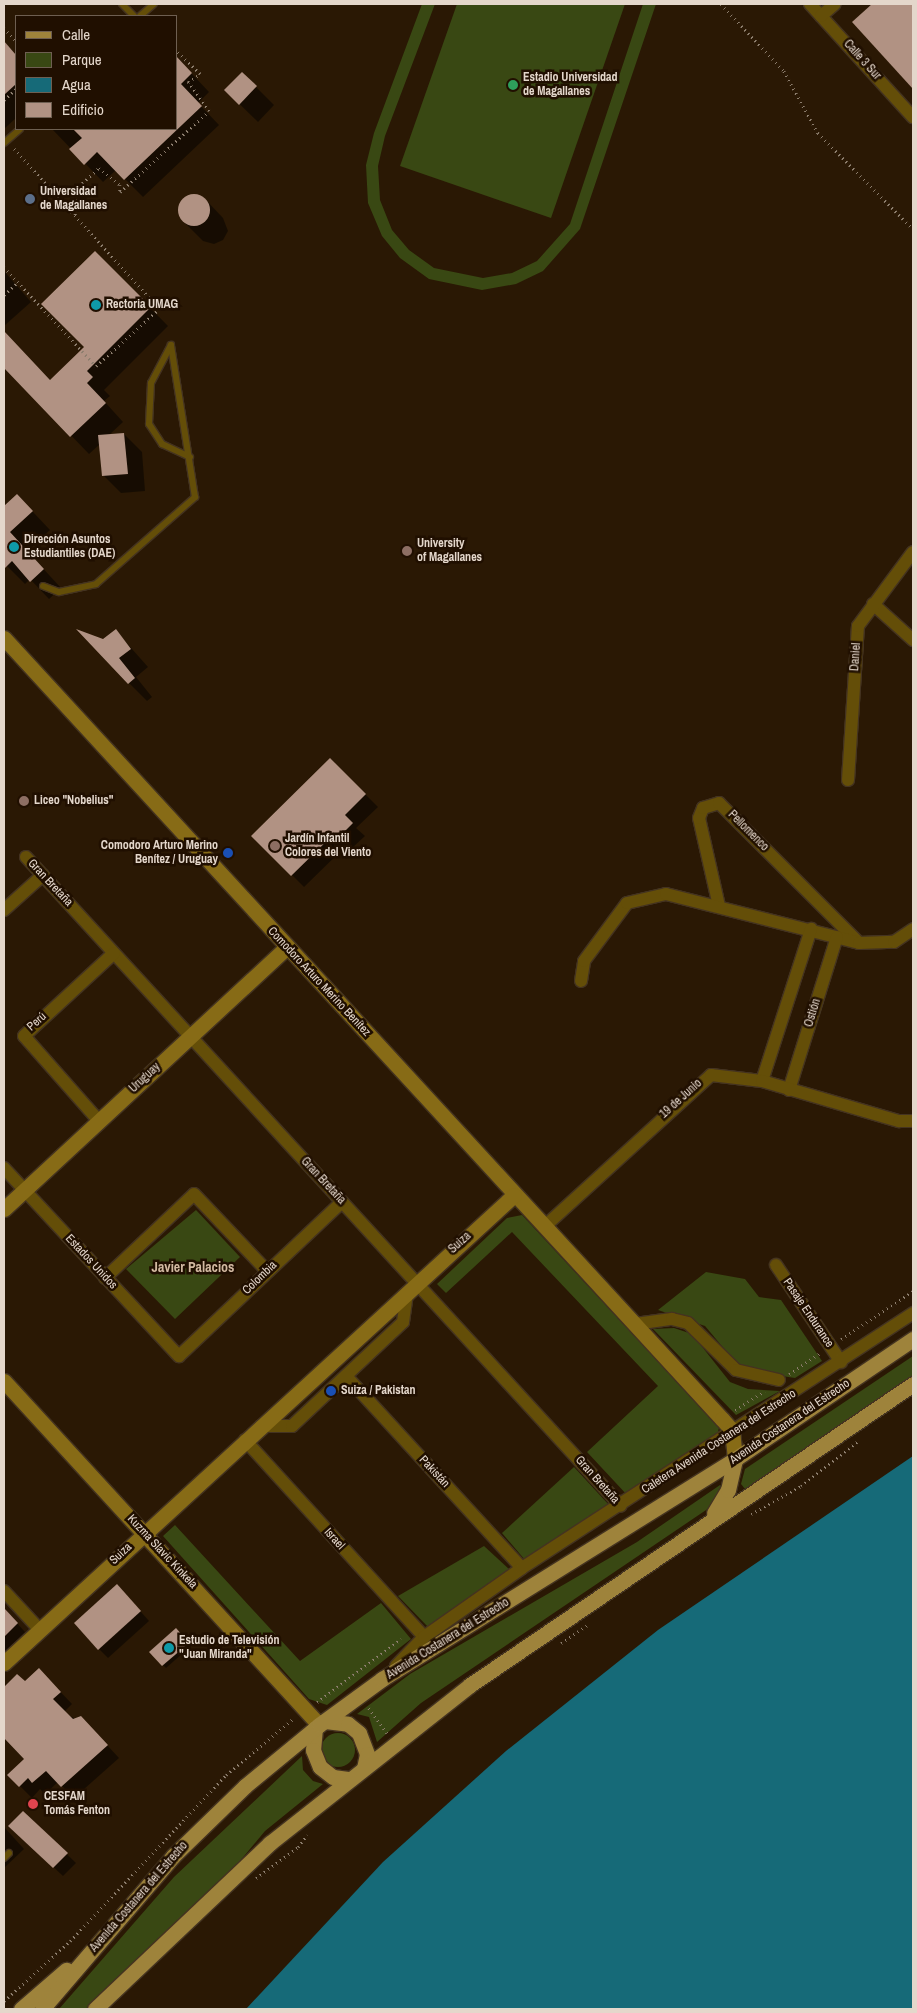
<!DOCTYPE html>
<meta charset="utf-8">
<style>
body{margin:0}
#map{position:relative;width:917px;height:2013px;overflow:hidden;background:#2a1804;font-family:"Archivo Narrow",sans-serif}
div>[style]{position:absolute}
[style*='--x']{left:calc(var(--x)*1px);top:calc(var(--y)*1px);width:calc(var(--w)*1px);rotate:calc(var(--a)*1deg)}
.green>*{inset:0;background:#394813}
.round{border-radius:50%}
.water>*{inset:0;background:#166a78}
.shadow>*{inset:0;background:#0007}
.building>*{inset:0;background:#b19283}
.path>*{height:2.5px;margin-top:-1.25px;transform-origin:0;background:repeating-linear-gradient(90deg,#8d7e6e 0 1px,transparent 0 5px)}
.roads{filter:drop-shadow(1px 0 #443320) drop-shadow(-1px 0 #443320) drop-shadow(0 1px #443320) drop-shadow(0 -1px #443320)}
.lane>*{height:6px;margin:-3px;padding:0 3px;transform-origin:3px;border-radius:3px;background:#644e08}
.street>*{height:12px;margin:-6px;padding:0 6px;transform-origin:6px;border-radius:6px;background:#644e08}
.secondary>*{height:15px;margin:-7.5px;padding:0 7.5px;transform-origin:7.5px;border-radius:7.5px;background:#876b16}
.primary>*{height:15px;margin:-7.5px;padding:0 7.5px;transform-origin:7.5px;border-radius:7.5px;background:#9e833b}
.dots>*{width:14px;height:14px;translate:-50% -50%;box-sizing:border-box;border:2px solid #200f00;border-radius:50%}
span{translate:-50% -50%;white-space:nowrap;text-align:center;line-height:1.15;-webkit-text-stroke:5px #200f00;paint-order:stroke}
.street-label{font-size:12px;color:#e4d7cb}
.poi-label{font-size:12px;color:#e4d7cb;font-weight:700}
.left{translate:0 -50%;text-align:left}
.right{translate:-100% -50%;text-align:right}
.neighbourhood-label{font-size:14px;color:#d2b9a1;font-weight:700}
.frame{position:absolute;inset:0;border:5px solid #e4d7cb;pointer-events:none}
.legend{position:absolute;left:15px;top:15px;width:162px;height:115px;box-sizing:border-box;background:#200f00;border:1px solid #6e5f51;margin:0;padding:6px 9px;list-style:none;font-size:15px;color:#e4d7cb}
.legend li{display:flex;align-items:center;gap:10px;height:25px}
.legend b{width:25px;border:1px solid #6e5f51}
</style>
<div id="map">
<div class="green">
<div style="clip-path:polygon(422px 4px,435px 4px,385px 136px,378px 166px,380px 200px,392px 230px,409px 250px,434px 268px,483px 278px,512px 273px,537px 261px,570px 224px,643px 4px,656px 4px,580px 229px,543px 271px,516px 284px,482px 290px,429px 279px,400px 258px,382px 236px,368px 203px,366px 165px,374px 133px)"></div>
<div style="clip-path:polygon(457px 4px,625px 4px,551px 218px,400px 166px)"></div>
<div style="clip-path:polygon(196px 1210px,240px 1257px,175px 1319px,126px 1269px)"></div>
<div style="clip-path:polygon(522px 1215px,719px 1427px,718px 1433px,628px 1496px,587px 1452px,658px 1386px,512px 1232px,446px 1293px,437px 1284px,507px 1218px)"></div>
<div style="clip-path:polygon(706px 1272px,745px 1279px,759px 1297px,781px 1300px,822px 1361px,795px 1378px,742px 1370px,705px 1326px,658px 1310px)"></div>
<div style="clip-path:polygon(674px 1328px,692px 1334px,730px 1382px,748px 1389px,780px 1391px,736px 1415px,653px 1329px)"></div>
<div style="clip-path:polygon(913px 1356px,913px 1376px,745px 1489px,741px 1484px,745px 1469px)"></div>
<div style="clip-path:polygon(574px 1467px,609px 1505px,525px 1560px,502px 1533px)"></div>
<div style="clip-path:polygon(720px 1485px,723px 1488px,712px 1506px,421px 1703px,377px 1742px,369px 1717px,357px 1714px,410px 1674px,637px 1542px)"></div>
<div style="clip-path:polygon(175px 1525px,300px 1661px,381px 1603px,411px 1639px,327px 1705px,309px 1699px,163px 1536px)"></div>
<div style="clip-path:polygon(484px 1546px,510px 1570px,429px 1628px,398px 1596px)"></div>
<div class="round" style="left:321px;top:1733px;width:34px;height:34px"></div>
<div style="clip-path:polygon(302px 1756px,303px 1770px,313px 1781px,323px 1784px,265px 1831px,235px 1867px,86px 2009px,59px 2009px,174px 1877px)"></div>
</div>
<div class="water">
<div style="clip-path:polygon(913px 1456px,913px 2009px,246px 2009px,383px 1862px,506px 1751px,658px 1630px)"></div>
</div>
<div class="shadow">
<div style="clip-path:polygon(874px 4px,913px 4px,913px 85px,854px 22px)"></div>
<div style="clip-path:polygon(4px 41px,16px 55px,16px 118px,4px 129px)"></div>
<div style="clip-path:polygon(176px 57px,209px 92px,198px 103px,219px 125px,143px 197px,116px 170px,103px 182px,52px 129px,176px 129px)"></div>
<div style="clip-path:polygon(242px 73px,274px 105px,258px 122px,225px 90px)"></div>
<div style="clip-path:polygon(191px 195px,205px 199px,223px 218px,228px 231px,223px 240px,214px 244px,203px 241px,185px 223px,179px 214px,183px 200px)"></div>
<div style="clip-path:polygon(95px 252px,168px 326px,104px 390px,110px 396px,104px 401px,123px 422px,109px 435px,124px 434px,142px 452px,145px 491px,121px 493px,103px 475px,100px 444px,89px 454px,4px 366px,7px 336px,51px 381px,86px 347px)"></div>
<div style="clip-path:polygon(4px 271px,31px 302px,4px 326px)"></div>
<div style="clip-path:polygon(17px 495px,50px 530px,27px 551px,61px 588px,49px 599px,30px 579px,25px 584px,4px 563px,4px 507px)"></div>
<div style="clip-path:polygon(116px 631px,148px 667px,136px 677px,152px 697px,147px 701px,129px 683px,103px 640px)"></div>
<div style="clip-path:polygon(330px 759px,378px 807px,356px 828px,365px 836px,352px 848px,348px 844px,304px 887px,253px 836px)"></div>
<div style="clip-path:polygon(126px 1595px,149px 1621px,108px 1658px,99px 1649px)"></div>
<div style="clip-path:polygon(4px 1609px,25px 1632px,4px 1652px)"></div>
<div style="clip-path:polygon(176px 1629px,191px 1646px,166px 1668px,150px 1652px)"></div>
<div style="clip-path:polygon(17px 1675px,25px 1683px,51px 1682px,72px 1704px,64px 1712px,93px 1730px,119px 1758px,74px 1798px,58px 1782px,45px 1794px,40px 1789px,32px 1798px,20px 1786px,26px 1759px,4px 1736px,4px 1688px)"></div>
<div style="clip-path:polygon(23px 1812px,76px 1863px,63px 1876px,19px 1835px)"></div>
<div style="clip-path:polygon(4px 1827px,24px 1849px,4px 1868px)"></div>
</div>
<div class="building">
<div style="clip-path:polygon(872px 4px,913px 4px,913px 89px,852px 22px)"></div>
<div style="clip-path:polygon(4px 41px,16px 55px,16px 84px,4px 95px)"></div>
<div style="clip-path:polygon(176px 56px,192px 73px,181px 84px,202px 106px,124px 180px,97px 152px,84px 165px,69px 149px,82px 138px,73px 129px,176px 129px)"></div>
<div style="clip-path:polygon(242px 72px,257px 86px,239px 105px,224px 90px)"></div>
<div class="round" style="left:178px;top:194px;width:32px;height:32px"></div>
<div style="clip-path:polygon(95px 251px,151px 307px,87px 371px,93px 377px,87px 383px,106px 403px,70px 437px,4px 368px,4px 331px,50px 380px,84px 347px,41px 304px)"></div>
<div style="clip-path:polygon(124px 433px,128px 474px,102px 476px,98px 435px)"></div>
<div style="clip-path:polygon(17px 494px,33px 511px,10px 532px,44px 569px,30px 582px,12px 561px,4px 569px,4px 506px)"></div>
<div style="clip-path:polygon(76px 629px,103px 639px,116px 629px,131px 649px,119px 658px,135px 678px,128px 684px)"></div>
<div style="clip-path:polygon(330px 758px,366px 794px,345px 815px,353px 823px,339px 837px,335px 833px,291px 876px,251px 836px)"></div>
<div style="clip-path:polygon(117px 1584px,141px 1611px,98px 1650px,74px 1623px)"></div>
<div style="clip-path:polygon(4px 1608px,18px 1623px,4px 1637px)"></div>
<div style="clip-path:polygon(176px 1628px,189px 1643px,162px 1666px,149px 1652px)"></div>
<div style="clip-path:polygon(39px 1668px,61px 1692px,53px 1699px,73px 1719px,81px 1716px,108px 1745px,61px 1787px,46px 1771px,32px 1783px,28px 1778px,19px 1787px,7px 1775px,24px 1759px,4px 1738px,4px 1687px,17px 1674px,25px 1681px)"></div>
<div style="clip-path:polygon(23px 1811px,68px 1853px,53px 1868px,8px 1826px)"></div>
</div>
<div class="path">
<div style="--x:721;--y:4;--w:92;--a:46.8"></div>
<div style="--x:784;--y:71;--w:71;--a:61.3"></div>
<div style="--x:818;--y:133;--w:135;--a:45.3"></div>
<div style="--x:4;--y:28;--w:18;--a:47"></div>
<div style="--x:4;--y:100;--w:16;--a:-43"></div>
<div style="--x:75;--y:215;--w:25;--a:-90"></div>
<div style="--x:75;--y:190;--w:33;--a:-43"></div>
<div style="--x:99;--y:168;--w:27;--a:39"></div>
<div style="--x:120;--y:185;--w:7;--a:90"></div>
<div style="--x:120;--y:192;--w:120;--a:-42.3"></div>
<div style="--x:209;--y:111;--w:36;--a:-126"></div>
<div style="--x:188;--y:82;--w:14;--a:-34"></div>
<div style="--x:200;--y:74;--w:33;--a:-136"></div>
<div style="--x:4;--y:267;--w:135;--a:47.1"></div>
<div style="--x:96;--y:366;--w:85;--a:-42.1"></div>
<div style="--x:159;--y:309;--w:217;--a:-132.2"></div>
<div style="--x:4;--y:295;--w:19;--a:-43"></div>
<div style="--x:841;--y:1339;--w:87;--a:-33.7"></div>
<div style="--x:789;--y:1374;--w:37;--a:-34"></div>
<div style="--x:735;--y:1410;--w:35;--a:-33"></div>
<div style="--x:751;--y:1514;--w:57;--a:-29.2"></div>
<div style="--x:801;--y:1486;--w:73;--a:-38.3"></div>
<div style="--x:561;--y:1643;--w:32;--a:-34"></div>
<div style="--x:317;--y:1702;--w:105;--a:-36.9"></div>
<div style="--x:369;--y:1708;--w:31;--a:54"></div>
<div style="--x:256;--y:1878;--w:52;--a:-36.4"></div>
<div style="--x:298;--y:1847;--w:15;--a:-53"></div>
<div style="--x:4;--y:2001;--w:89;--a:-42.3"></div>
<div style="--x:70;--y:1941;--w:228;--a:-46.8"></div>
<div style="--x:226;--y:1775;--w:89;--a:-40"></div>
</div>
<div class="roads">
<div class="lane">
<div style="--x:122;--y:4;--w:17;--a:45"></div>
<div style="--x:140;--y:16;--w:18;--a:-41"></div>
<div style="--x:4;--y:143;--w:21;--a:-41"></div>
<div style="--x:171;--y:345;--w:43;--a:117.8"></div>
<div style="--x:151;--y:383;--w:41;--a:92.8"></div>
<div style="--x:149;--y:424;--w:24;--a:57"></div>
<div style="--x:162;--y:444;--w:31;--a:25"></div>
<div style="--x:43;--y:586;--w:17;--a:21"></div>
<div style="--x:59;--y:592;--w:38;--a:-12"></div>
<div style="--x:96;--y:584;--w:132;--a:-41.3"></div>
<div style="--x:195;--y:497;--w:154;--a:-99"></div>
<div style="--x:4;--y:1858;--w:7;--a:-45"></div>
</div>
<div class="street">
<div style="--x:810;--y:4;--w:153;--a:47.7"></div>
<div style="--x:821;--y:16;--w:18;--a:-41"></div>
<div style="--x:873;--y:604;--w:54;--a:42"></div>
<div style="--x:848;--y:780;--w:154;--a:-86.3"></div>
<div style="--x:858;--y:626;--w:92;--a:-53.4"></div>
<div style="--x:26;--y:857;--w:880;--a:47.49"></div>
<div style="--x:719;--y:906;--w:90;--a:-102.8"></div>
<div style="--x:699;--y:818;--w:11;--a:-68"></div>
<div style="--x:703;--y:808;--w:17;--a:-17"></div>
<div style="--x:719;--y:803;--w:197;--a:45"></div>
<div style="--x:4;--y:910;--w:52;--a:-41.9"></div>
<div style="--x:581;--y:981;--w:20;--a:-81"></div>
<div style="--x:584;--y:961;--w:72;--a:-53.4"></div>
<div style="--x:627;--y:903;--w:40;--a:-13"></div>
<div style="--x:666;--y:894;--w:199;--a:14.2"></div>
<div style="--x:859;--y:943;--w:35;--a:-2"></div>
<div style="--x:894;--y:942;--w:23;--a:-34"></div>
<div style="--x:762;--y:1081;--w:160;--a:-72.1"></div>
<div style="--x:789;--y:1090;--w:160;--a:-72.6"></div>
<div style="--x:99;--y:1121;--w:113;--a:-131.4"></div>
<div style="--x:24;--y:1036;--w:122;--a:-42.7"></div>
<div style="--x:4;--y:1168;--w:257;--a:47.1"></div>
<div style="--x:179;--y:1356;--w:224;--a:-43.4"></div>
<div style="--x:544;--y:1227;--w:226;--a:-42.3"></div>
<div style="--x:711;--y:1075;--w:51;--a:6.7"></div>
<div style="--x:762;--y:1081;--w:143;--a:16.3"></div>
<div style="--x:899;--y:1121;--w:14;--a:0"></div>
<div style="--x:776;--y:1265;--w:117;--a:56.2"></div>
<div style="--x:105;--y:1278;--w:122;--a:-43.3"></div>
<div style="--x:194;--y:1194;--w:106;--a:46.5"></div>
<div style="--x:635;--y:1324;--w:37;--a:-8"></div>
<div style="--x:672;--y:1319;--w:16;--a:14"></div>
<div style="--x:688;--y:1323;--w:67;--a:44.4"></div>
<div style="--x:736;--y:1370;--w:44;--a:13.1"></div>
<div style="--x:346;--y:1376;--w:260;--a:47.5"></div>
<div style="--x:261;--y:1426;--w:31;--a:0"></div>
<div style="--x:292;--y:1426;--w:152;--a:-43.1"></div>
<div style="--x:403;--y:1322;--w:30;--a:-82"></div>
<div style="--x:245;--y:1440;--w:266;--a:47.7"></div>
<div style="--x:4;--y:1591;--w:53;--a:47.3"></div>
<div style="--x:396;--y:1666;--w:40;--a:-46"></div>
<div style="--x:424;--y:1637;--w:120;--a:-35.1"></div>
<div style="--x:522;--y:1568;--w:467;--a:-33.1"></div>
</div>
<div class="secondary">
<div style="--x:4;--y:638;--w:1061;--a:47.41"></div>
<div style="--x:722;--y:1419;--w:15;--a:48"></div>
<div style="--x:732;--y:1430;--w:29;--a:84"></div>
<div style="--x:4;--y:1209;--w:386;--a:-42.8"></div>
<div style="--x:4;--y:1381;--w:466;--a:47.5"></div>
<div style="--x:4;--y:1663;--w:692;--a:-42.54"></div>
</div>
<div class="primary">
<div style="--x:714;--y:1513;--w:27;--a:-59"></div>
<div style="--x:728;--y:1490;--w:32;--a:-77"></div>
<div style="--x:325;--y:1721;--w:23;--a:7"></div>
<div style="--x:348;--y:1724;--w:14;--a:39"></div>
<div style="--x:359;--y:1733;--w:22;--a:69"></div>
<div style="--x:367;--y:1754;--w:14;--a:102"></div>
<div style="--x:315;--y:1728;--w:22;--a:95"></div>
<div style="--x:313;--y:1750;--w:18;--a:68"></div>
<div style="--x:320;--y:1767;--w:16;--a:38"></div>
<div style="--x:333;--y:1777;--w:17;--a:7"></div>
<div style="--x:21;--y:2009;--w:60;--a:-40.9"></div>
<div style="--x:42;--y:2009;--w:201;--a:-49.4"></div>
<div style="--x:173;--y:1856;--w:100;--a:-44.2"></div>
<div style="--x:245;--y:1786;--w:96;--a:-39.5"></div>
<div style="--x:319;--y:1725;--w:78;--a:-36.1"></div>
<div style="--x:382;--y:1679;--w:416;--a:-31.9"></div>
<div style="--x:735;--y:1459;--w:215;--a:-34"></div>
<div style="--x:95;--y:2009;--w:241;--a:-43.5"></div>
<div style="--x:270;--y:1843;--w:255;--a:-38.3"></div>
<div style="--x:470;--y:1685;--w:536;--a:-34.19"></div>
</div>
</div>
<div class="dots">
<div style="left:513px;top:85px;background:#2e9e5b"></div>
<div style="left:30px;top:199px;background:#5c6f8a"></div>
<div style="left:96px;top:305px;background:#0f9aa8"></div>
<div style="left:14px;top:547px;background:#0f9aa8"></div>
<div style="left:407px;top:551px;background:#8d6e63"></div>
<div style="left:24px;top:801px;background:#8d6e63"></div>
<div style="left:275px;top:846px;background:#8d6e63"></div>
<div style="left:228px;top:853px;background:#1a4fb4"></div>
<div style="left:331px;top:1391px;background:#1a4fb4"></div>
<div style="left:169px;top:1648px;background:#0f9aa8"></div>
<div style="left:33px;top:1804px;background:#e0444e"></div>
</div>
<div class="street-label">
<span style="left:862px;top:60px;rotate:48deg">Calle 3 Sur</span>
<span style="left:856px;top:657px;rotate:-86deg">Daniel</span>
<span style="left:748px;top:831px;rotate:45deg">Pellomenco</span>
<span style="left:50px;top:883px;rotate:47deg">Gran Bretaña</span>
<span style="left:319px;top:982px;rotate:47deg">Comodoro Arturo Merino Benítez</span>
<span style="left:813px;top:1013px;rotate:-73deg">Ostión</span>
<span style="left:37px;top:1022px;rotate:-42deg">Perú</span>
<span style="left:145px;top:1078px;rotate:-43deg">Uruguay</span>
<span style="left:681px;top:1099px;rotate:-42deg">19 de Junio</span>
<span style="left:323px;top:1181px;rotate:47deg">Gran Bretaña</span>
<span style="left:460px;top:1243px;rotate:-42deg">Suiza</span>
<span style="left:91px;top:1262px;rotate:47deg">Estados Unidos</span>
<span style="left:260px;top:1278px;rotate:-44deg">Colombia</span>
<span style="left:808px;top:1313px;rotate:56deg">Pasaje Endurance</span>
<span style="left:790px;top:1422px;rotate:-34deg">Avenida Costanera del Estrecho</span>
<span style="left:719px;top:1442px;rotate:-33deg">Caletera Avenida Costanera del Estrecho</span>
<span style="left:434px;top:1472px;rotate:47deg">Pakistán</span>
<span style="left:597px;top:1480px;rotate:48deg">Gran Bretaña</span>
<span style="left:334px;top:1539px;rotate:48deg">Israel</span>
<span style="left:162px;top:1552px;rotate:47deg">Kuzma Slavic Kinkela</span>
<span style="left:121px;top:1554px;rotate:-43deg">Suiza</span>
<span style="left:448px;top:1639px;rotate:-32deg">Avenida Costanera del Estrecho</span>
<span style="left:139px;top:1897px;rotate:-49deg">Avenida Costanera del Estrecho</span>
</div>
<div class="poi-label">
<span class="left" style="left:523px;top:85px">Estadio Universidad<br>de Magallanes</span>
<span class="left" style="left:40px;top:199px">Universidad<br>de Magallanes</span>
<span class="left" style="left:106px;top:305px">Rectoria UMAG</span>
<span class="left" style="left:24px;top:547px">Dirección Asuntos<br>Estudiantiles (DAE)</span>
<span class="left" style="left:417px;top:551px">University<br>of Magallanes</span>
<span class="left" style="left:34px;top:801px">Liceo "Nobelius"</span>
<span class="left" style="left:285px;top:846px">Jardín Infantil<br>Colores del Viento</span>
<span class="right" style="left:218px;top:853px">Comodoro Arturo Merino<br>Benítez / Uruguay</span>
<span class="left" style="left:341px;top:1391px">Suiza / Pakistan</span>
<span class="left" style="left:179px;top:1648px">Estudio de Televisión<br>"Juan Miranda"</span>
<span class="left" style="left:44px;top:1804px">CESFAM<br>Tomás Fenton</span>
</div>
<div class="neighbourhood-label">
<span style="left:193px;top:1267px">Javier Palacios</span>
</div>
<div class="frame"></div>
<ul class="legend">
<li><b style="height:6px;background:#9e833b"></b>Calle</li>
<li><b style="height:14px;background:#394813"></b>Parque</li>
<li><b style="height:14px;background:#166a78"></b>Agua</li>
<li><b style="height:14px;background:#b19283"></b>Edificio</li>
</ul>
</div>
